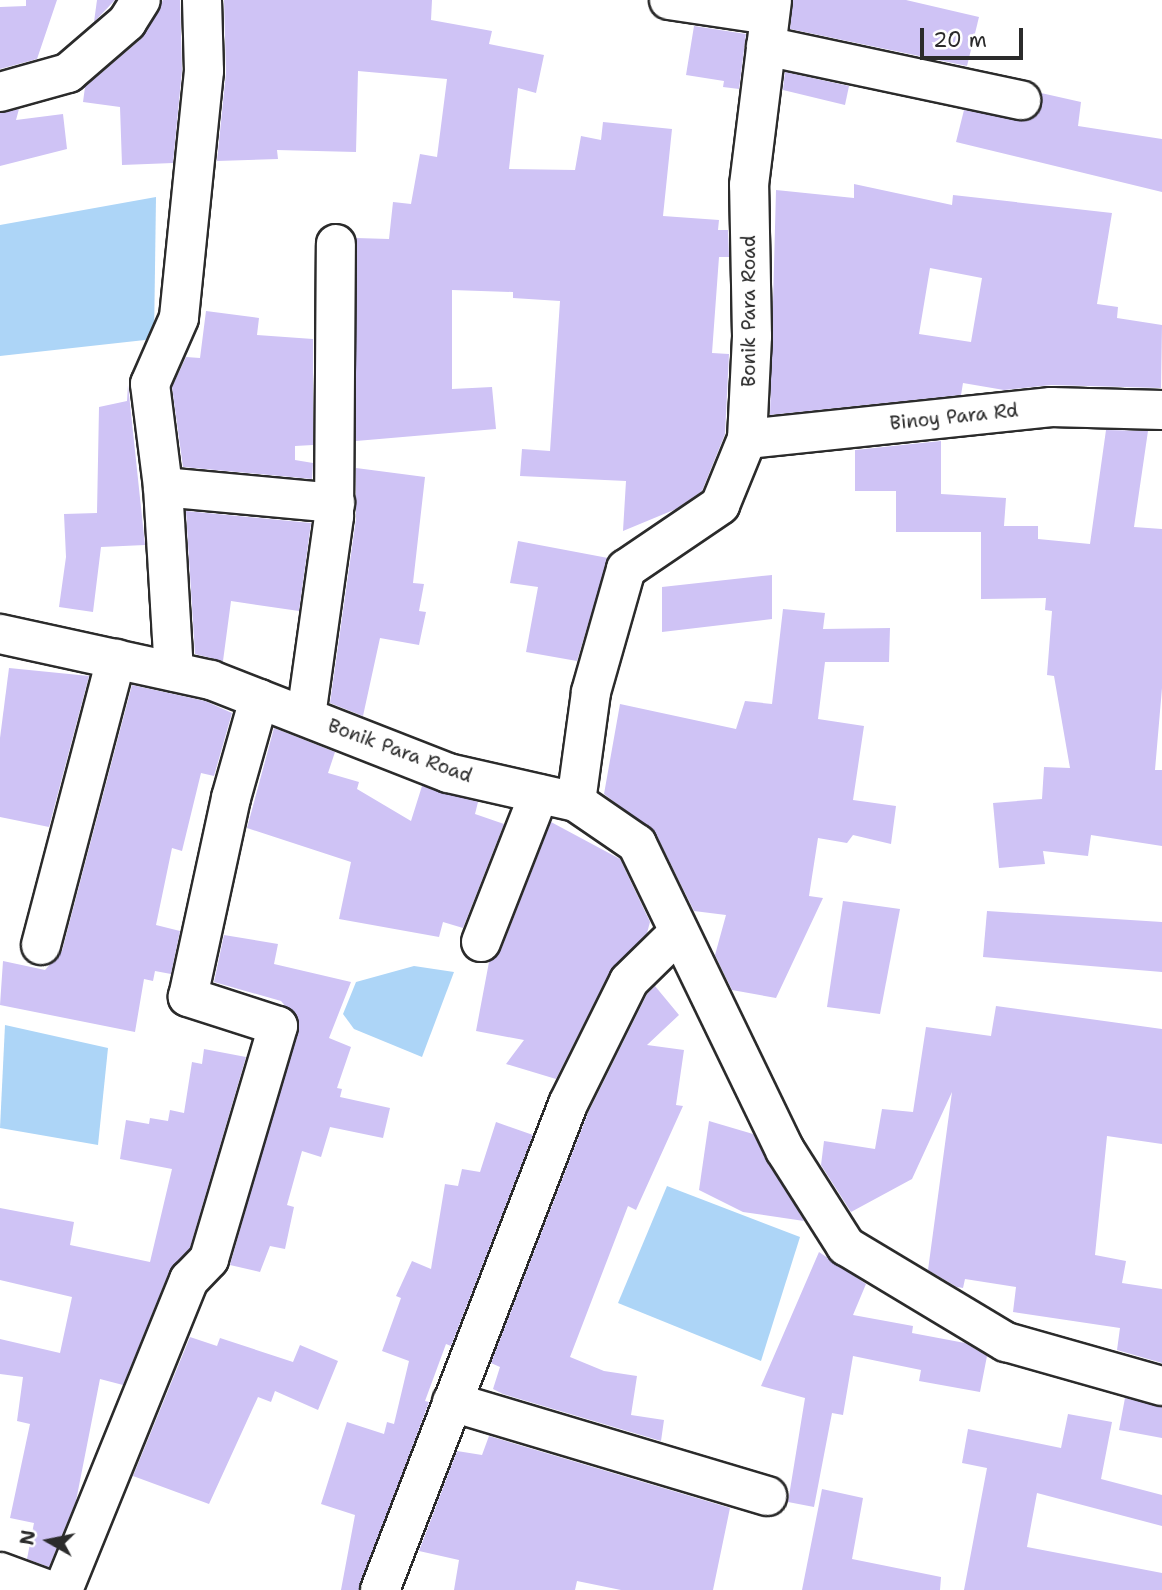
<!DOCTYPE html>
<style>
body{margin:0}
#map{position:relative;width:1162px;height:1590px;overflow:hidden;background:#fff;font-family:"Shantell Sans",sans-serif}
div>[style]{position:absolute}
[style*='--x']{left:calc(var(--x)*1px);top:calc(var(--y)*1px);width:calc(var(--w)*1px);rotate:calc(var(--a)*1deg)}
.water>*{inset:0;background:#add5f7}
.building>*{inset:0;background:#cfc3f5}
.roads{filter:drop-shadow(2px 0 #2b2b2b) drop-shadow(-2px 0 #2b2b2b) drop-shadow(0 2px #2b2b2b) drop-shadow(0 -2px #2b2b2b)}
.minor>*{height:38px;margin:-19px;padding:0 19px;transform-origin:19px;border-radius:19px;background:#fff}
span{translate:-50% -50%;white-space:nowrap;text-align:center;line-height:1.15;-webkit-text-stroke:5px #fff;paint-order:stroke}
.street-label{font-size:19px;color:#2b2b2b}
.north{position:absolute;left:14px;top:1506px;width:70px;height:70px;-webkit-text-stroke:5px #fff;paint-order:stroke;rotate:279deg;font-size:19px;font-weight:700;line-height:28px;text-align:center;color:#2b2b2b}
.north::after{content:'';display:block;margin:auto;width:24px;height:32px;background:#2b2b2b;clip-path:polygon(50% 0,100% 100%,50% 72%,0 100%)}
.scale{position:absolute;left:920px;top:28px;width:103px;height:32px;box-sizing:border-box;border:4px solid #2b2b2b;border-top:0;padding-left:9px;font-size:21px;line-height:24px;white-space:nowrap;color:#2b2b2b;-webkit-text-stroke:5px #fff;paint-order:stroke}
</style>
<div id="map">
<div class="water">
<div style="clip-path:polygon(156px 197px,154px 339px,0 356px,0 225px)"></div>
<div style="clip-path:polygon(414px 966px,454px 972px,422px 1057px,354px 1029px,343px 1014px,356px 982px)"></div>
<div style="clip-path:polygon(5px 1025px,108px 1048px,98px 1145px,0 1128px)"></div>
<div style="clip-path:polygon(667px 1186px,800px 1237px,761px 1361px,618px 1303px)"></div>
</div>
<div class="building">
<div style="clip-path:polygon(26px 0,57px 0,37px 59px,0 69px,0 7px,26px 6px)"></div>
<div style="clip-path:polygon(97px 0,115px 0,94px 22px)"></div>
<div style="clip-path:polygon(163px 0,180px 0,182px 70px,173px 163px,122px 165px,120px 107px,83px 102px,85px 87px,142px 38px)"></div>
<div style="clip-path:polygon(224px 0,432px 0,431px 20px,492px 31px,489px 44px,544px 55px,536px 93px,518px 88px,509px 169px,575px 170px,581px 136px,601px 140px,603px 122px,672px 129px,663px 216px,719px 220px,718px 230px,728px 230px,729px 257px,719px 257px,712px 353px,729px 354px,725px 434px,702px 491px,676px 509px,623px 531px,626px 481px,520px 476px,522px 449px,550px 451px,560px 301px,513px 298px,513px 292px,452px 290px,452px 389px,492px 387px,496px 429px,356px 441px,356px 238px,389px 239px,393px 202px,411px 204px,420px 154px,437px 157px,447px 79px,358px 71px,356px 152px,277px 150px,278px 159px,217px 161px,226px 73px)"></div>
<div style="clip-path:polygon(793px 0,906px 0,979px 17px,967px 66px,790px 29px)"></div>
<div style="clip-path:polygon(694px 26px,746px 34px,739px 89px,723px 87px,724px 81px,686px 75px)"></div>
<div style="clip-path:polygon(785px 72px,849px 86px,845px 105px,783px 90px)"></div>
<div style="clip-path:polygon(1041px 93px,1081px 102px,1078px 126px,1162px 139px,1162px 192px,956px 142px,964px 110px,1027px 121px,1042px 105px)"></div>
<div style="clip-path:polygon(19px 109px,16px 120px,63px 114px,67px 149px,0 166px,0 113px)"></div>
<div style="clip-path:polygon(evenodd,854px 184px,952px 205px,953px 195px,1112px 213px,1097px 304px,1118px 307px,1117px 318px,1162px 325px,1161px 388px,1051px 385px,1004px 390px,963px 383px,961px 395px,770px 415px,776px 190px,854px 198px,854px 184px,930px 268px,982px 278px,971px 342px,919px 334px,930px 268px)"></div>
<div style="clip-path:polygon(206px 311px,259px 318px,257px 335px,313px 339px,313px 445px,295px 446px,295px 460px,313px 463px,312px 479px,183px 467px,172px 387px,186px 357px,200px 358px)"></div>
<div style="clip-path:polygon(128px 385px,145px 545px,101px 547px,93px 612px,59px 607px,66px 557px,64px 514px,97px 513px,99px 407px,127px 401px)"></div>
<div style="clip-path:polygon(1106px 430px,1148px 431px,1134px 527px,1162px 529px,1162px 688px,1155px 770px,1162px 770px,1162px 846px,1091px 835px,1088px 856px,1043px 851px,1045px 864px,999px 868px,993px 803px,1042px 799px,1044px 767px,1070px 768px,1054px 676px,1047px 675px,1052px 611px,1045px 610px,1046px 598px,981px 599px,981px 532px,896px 532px,896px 491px,855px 491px,855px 450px,941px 441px,941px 494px,1006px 498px,1004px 526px,1038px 526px,1038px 539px,1090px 544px)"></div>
<div style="clip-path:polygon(356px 468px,425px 477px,413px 583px,424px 584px,419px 611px,426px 612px,419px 645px,380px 638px,363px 716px,330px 703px,356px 519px)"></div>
<div style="clip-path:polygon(186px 511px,311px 523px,299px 611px,231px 601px,223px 661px,195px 654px)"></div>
<div style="clip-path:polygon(518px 541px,608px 558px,577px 661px,526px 652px,538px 587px,510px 583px)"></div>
<div style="clip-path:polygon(772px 575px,772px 619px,662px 632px,662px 587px)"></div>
<div style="clip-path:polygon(783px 609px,825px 613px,823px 629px,890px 628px,889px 662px,825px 662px,818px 719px,864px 726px,853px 800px,896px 806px,891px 844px,853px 835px,847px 843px,818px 838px,809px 896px,823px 898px,776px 998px,732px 990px,715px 955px,726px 915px,694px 911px,656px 834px,604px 794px,620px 704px,736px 729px,745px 701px,772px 704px)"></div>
<div style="clip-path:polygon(9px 668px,89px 676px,49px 827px,0 817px,0 738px)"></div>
<div style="clip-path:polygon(132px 685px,205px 701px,232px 713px,214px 776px,201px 773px,182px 851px,172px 848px,156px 925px,180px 931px,171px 974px,155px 971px,153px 981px,144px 979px,135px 1032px,0 1005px,3px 961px,45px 970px,62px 951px)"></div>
<div style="clip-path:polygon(274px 728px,335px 752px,328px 773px,359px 782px,357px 789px,411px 821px,422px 786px,478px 802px,475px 814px,504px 824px,463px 928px,443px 922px,439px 937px,339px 919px,351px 862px,247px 828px)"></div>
<div style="clip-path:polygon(551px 822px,620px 859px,650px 922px,647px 933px,610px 971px,556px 1079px,506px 1064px,524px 1040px,476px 1031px,489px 962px,501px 950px)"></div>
<div style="clip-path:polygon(843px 901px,900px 909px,880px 1014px,827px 1007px)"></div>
<div style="clip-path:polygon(987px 911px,1162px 922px,1162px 972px,983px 957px)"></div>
<div style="clip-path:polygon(224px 935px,278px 944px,274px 964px,351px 982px,329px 1038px,351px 1047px,337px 1088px,342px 1089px,340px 1097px,390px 1108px,383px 1138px,330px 1127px,321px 1157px,302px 1151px,287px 1205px,294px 1207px,285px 1249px,270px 1246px,260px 1272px,230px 1265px,299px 1022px,281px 1001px,214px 982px)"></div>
<div style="clip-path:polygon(655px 986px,679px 1015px,647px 1045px,684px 1050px,676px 1105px,683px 1106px,636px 1210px,628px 1206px,570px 1357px,604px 1371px,637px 1376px,631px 1415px,664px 1420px,661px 1441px,503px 1394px,493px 1389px,500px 1367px,491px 1363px,588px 1113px,647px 994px)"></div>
<div style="clip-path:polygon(996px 1006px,1162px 1029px,1162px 1144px,1107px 1136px,1095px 1255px,1126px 1261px,1122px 1283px,1162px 1289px,1162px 1363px,1117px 1350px,1120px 1328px,1013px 1312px,1016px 1287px,965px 1279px,963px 1288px,957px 1287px,928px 1270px,952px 1092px,912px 1179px,851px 1212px,821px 1165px,824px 1141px,875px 1149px,882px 1109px,913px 1112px,926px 1027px,991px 1036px)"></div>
<div style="clip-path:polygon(204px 1049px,246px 1057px,190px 1248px,169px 1272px,123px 1385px,100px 1379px,76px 1501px,49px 1567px,27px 1559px,34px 1523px,10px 1518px,30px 1424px,17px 1421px,23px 1377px,0 1374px,0 1339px,60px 1353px,72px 1297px,0 1280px,0 1208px,74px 1222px,70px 1245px,150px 1262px,172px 1169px,120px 1159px,126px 1120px,149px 1124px,150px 1118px,168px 1121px,170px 1110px,184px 1113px,192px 1062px,202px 1064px)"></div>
<div style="clip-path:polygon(709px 1121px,753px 1134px,804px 1221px,743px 1212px,699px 1190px)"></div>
<div style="clip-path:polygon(496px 1122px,533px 1135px,451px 1346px,446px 1344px,425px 1401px,429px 1402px,359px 1590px,341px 1590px,355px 1515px,321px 1504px,347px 1422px,384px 1434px,387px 1422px,394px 1424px,409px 1361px,382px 1351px,401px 1298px,396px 1296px,412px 1261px,431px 1269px,445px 1184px,458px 1186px,462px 1169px,480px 1172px)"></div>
<div style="clip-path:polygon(819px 1252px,866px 1284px,853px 1315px,913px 1326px,912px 1333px,965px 1343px,987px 1356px,980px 1392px,919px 1381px,921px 1370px,853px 1356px,843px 1415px,832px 1413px,814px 1507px,788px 1502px,805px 1398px,761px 1386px)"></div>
<div style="clip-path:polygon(190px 1337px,217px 1346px,220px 1338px,293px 1362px,300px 1345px,338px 1361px,318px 1410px,275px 1391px,271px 1402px,258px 1397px,209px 1504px,133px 1476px)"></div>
<div style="clip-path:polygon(1125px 1398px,1162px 1407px,1162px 1438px,1119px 1430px)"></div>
<div style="clip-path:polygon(1068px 1414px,1112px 1422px,1101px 1479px,1162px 1495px,1162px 1526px,1037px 1493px,1027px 1547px,1162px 1573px,1162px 1590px,964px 1590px,987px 1468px,962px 1463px,968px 1429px,1061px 1448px)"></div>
<div style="clip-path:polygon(489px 1436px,730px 1508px,713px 1590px,621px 1590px,577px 1581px,575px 1590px,454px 1590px,459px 1560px,419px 1551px,457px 1451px,482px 1455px)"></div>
<div style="clip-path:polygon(822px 1489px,863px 1498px,852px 1559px,941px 1577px,940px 1590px,802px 1590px)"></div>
</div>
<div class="roads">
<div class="minor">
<div style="--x:202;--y:0;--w:71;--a:88.4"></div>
<div style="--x:204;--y:71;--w:248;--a:95.8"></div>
<div style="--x:179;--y:318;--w:72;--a:113.7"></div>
<div style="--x:150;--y:384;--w:104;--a:82.8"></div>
<div style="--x:163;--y:487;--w:173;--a:5.3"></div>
<div style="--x:669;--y:0;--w:101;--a:8.5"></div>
<div style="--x:766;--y:46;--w:261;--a:12"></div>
<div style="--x:0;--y:92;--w:71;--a:-15.6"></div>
<div style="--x:68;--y:73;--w:78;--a:-40.8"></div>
<div style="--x:127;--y:22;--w:26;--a:-58"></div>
<div style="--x:747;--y:439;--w:306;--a:-6"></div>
<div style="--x:1051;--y:407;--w:111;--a:1.5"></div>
<div style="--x:163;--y:487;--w:185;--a:86.6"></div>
<div style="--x:0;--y:634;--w:216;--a:12.3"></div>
<div style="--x:211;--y:680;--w:255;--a:21.4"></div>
<div style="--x:448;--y:773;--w:131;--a:12.8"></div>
<div style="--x:576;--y:802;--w:111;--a:-82.2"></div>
<div style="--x:591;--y:692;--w:128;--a:-74.1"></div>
<div style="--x:626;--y:569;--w:114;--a:-34.2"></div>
<div style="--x:720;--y:505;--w:71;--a:-67.8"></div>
<div style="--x:747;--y:439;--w:103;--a:-87.2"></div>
<div style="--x:752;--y:336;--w:151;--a:-91.1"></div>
<div style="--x:749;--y:185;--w:186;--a:-82.9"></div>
<div style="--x:306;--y:716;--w:202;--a:-82"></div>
<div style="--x:334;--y:516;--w:272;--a:-89.6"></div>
<div style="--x:576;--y:802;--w:74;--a:34.5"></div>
<div style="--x:637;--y:844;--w:340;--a:64.2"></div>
<div style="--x:785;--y:1150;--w:114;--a:57.6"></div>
<div style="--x:846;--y:1246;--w:187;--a:31"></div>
<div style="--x:1006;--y:1342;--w:162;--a:15.8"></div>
<div style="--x:481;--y:942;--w:159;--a:-68.6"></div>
<div style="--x:41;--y:945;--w:296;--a:-75.3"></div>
<div style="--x:452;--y:1402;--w:329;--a:16.6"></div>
<div style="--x:0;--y:1572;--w:52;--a:20.2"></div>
<div style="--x:63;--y:1590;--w:335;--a:-67.9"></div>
<div style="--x:189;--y:1280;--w:29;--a:-46"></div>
<div style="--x:209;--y:1259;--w:243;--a:-73.5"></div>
<div style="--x:278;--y:1026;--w:95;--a:-162.1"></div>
<div style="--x:188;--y:997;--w:204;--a:-77.8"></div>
<div style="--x:231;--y:798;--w:103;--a:-74.2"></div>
<div style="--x:380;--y:1590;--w:521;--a:-68.85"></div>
<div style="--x:568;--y:1104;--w:137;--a:-63.6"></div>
<div style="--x:629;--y:981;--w:70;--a:-44.4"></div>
</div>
</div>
<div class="street-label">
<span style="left:749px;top:311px;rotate:-90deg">Bonik Para Road</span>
<span style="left:954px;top:417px;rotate:-6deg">Binoy Para Rd</span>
<span style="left:400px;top:751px;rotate:20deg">Bonik Para Road</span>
</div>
<div class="north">N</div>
<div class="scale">20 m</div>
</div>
